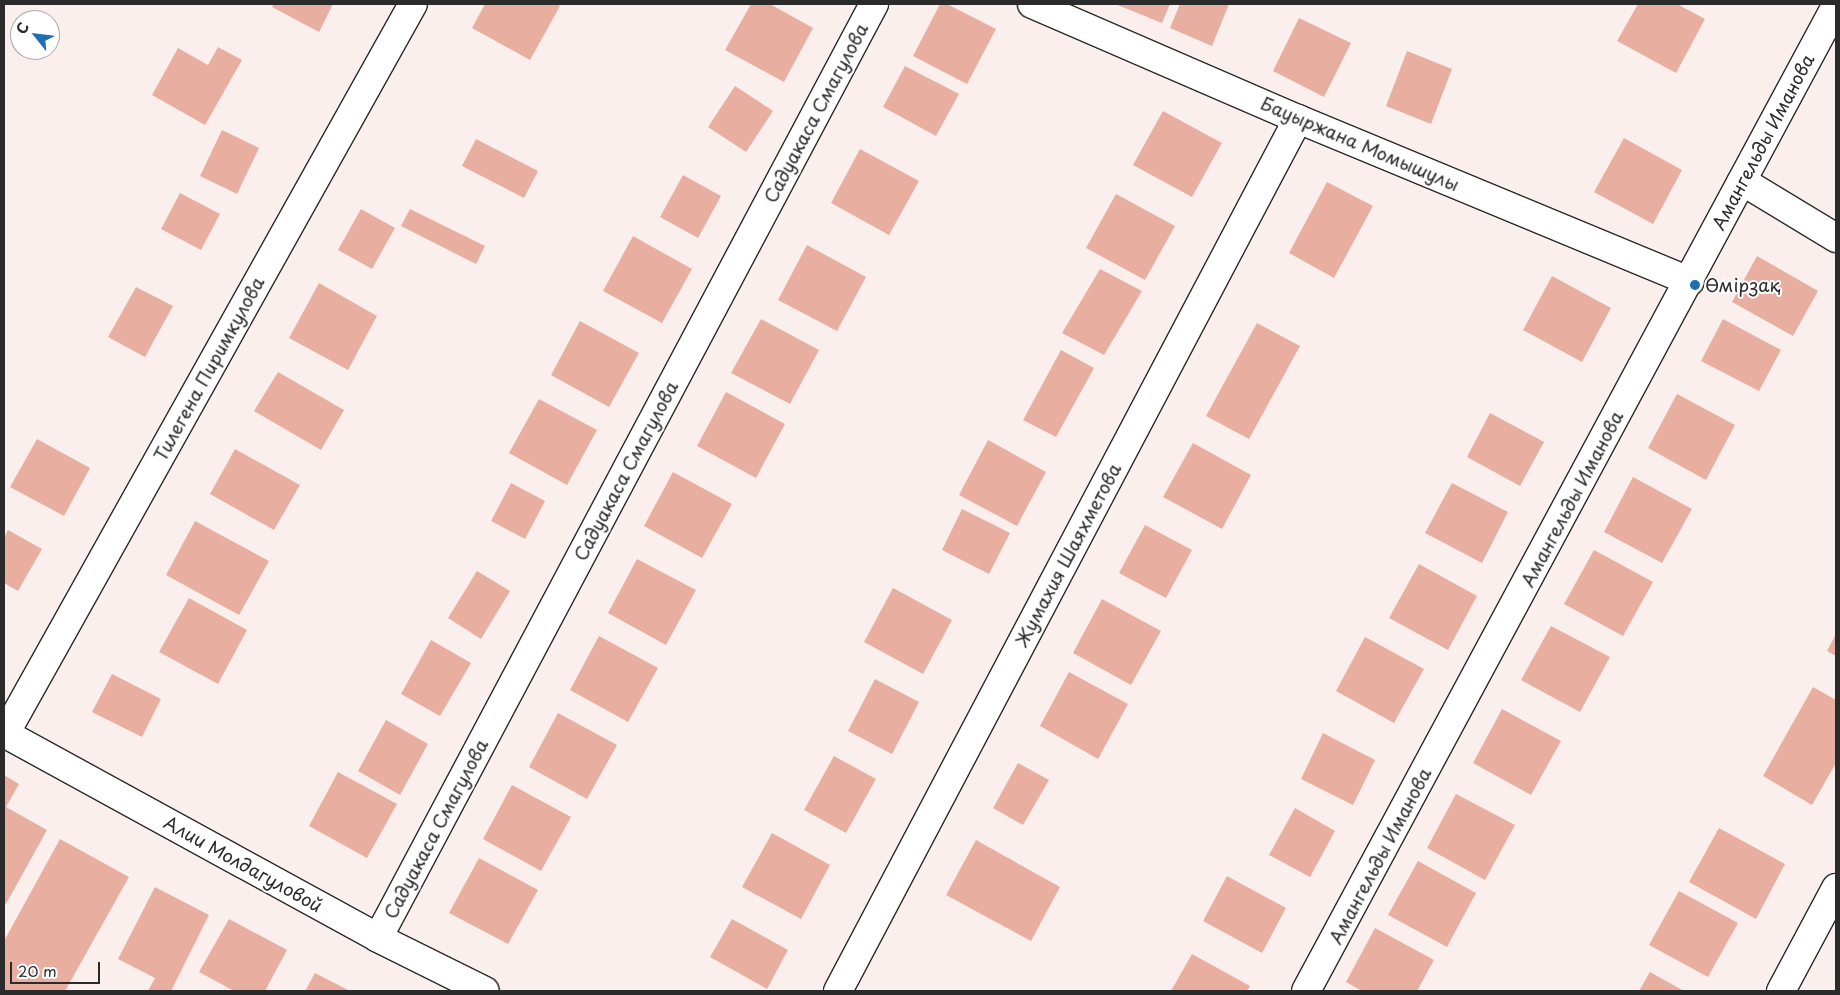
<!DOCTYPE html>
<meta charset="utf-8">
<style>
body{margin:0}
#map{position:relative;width:1840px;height:995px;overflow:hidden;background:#faefec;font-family:"Playpen Sans",sans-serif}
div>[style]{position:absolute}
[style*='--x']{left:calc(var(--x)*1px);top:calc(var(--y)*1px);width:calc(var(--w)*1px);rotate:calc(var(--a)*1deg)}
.building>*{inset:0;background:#e8afa1}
.roads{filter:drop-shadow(1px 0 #2b2b2b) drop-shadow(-1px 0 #2b2b2b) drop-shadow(0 1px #2b2b2b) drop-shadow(0 -1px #2b2b2b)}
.minor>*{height:28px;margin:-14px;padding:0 14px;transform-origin:14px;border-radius:14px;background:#fff}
.dots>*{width:14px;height:14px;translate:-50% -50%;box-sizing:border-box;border:2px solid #fff;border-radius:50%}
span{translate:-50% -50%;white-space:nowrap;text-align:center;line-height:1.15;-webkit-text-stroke:4px #fff;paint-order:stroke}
.street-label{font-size:18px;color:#2b2b2b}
.poi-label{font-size:18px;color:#2b2b2b}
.left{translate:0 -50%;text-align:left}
.frame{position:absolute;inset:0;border:5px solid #2b2b2b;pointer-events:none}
.north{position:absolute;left:10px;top:10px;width:50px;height:50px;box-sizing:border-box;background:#fff;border:1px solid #aaa;border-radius:50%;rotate:299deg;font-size:14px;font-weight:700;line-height:20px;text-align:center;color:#2b2b2b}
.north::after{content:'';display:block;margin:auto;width:18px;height:22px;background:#1f6fb2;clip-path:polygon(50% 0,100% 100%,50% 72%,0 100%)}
.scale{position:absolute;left:10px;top:962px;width:90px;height:22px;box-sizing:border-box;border:2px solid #2b2b2b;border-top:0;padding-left:6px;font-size:15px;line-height:18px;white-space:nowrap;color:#2b2b2b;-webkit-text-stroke:4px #fff;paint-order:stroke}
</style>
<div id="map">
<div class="building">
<div style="clip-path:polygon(274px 4px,333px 4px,319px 32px,272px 7px)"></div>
<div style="clip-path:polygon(485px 4px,556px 4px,560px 6px,530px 60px,472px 28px)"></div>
<div style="clip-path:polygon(751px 4px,770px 4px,813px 28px,784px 82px,725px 50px)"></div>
<div style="clip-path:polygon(940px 4px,947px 4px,996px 29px,967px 84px,913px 56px)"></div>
<div style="clip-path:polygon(1115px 4px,1170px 4px,1162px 23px)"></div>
<div style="clip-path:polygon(1180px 4px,1229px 4px,1212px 46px,1170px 28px)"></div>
<div style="clip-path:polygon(1638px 4px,1677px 4px,1705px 19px,1676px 73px,1617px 41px)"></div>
<div style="clip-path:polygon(1299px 18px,1351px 43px,1324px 97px,1273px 71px)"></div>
<div style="clip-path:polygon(218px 47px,242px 60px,205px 125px,152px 95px,178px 48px,208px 65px)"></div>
<div style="clip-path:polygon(1407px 51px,1452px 69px,1431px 124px,1386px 106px)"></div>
<div style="clip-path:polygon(905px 66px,959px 94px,936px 136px,883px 107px)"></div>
<div style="clip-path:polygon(735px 86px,773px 111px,746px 152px,708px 127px)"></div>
<div style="clip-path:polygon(1163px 111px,1222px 143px,1192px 197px,1133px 165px)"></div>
<div style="clip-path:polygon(222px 130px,259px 148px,237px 194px,200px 176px)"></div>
<div style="clip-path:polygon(1624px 138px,1682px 170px,1653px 224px,1594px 192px)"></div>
<div style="clip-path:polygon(476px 139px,538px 171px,524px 198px,462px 166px)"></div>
<div style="clip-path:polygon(860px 149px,919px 181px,889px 235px,831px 203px)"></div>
<div style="clip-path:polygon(683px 175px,721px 196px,698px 238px,660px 217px)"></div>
<div style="clip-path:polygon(1327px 182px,1373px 206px,1334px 278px,1289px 253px)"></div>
<div style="clip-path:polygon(180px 193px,220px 214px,201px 250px,161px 229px)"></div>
<div style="clip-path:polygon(1116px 194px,1175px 226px,1145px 280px,1086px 248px)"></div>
<div style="clip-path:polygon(361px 209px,395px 228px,372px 269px,338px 250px)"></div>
<div style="clip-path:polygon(410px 209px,485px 246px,476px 264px,401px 226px)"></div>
<div style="clip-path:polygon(633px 236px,692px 269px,662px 323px,603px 291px)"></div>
<div style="clip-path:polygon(807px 245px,866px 277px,837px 331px,778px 300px)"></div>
<div style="clip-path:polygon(1757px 256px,1818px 291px,1793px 336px,1732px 302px)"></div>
<div style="clip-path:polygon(1100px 269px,1142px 291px,1104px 355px,1062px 333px)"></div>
<div style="clip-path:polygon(1552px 276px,1611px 308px,1582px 362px,1523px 330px)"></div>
<div style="clip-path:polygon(319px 283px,377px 316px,348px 370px,289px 338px)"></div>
<div style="clip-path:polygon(136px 287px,173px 306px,145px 357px,108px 337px)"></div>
<div style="clip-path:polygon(761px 319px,819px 350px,790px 404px,731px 373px)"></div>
<div style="clip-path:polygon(1723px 319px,1781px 350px,1759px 391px,1701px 361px)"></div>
<div style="clip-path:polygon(580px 321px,639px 353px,609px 407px,551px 375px)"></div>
<div style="clip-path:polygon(1257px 323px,1300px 346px,1249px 439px,1206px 416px)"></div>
<div style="clip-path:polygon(1061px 350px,1094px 368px,1056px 437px,1023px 420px)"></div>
<div style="clip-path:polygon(278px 372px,344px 410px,321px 450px,254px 411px)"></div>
<div style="clip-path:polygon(726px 392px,785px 424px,756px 478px,697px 446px)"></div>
<div style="clip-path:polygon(1677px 394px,1735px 425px,1706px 480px,1648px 448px)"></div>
<div style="clip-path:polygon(539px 399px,597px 430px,567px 485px,509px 453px)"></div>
<div style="clip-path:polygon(1490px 413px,1544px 442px,1520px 486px,1467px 457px)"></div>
<div style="clip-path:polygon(37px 439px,90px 468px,64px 516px,10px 487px)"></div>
<div style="clip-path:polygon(988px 440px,1046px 472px,1017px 526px,959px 495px)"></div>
<div style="clip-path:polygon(1193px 443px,1251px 475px,1222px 529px,1163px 497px)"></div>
<div style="clip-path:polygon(235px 449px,300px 485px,274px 530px,210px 494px)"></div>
<div style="clip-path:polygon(673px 472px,732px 504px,702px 558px,644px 526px)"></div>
<div style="clip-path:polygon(1633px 477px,1692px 509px,1662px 563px,1604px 532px)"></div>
<div style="clip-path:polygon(511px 483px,545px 501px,525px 539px,491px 521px)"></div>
<div style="clip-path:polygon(1452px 483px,1508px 512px,1482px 563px,1425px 533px)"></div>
<div style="clip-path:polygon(962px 509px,1010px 533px,989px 574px,942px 550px)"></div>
<div style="clip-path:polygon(195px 521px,269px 561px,239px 615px,166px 575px)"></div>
<div style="clip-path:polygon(1145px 525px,1192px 550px,1166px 598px,1119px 573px)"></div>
<div style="clip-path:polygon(8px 530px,42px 549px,18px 591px,4px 583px,4px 538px)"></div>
<div style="clip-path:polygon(1594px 550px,1653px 582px,1623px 636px,1564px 604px)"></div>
<div style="clip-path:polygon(637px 559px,696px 590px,666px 645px,608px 613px)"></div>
<div style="clip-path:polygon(1419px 564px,1477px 596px,1448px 650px,1389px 618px)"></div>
<div style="clip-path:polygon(477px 571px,510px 591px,481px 639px,448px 618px)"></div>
<div style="clip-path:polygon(893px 588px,952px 620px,923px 674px,864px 642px)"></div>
<div style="clip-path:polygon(189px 598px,247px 630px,218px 684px,159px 652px)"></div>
<div style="clip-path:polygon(1102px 599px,1161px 631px,1131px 685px,1073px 653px)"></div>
<div style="clip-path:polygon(1551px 626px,1610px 657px,1580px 712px,1521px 680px)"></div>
<div style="clip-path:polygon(1836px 634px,1836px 656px,1827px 651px)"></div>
<div style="clip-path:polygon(599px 636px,658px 668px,628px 722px,570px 690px)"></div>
<div style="clip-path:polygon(1365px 637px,1424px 669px,1394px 723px,1336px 691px)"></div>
<div style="clip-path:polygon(431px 640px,471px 663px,440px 716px,401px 694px)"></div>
<div style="clip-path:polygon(1069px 672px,1128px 704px,1098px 759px,1040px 726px)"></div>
<div style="clip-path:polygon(112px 674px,161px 699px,142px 737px,92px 712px)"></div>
<div style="clip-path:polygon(875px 679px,919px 702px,892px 754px,848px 731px)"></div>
<div style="clip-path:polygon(1813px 687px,1836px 700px,1836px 763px,1812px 805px,1763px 776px)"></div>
<div style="clip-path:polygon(1502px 709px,1561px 741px,1531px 795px,1473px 763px)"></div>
<div style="clip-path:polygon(558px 713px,617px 745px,587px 799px,529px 767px)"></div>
<div style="clip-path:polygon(386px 720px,428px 744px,400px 795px,358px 771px)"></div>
<div style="clip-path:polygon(1323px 733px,1375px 760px,1353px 805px,1301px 779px)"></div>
<div style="clip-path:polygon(834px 756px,876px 779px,846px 833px,804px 810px)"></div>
<div style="clip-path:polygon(1018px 763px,1049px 780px,1023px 825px,993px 808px)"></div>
<div style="clip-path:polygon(338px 772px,397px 804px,367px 858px,309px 826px)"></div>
<div style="clip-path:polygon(4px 775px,19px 784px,6px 807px,47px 830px,6px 904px,4px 903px)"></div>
<div style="clip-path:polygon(512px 785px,571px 817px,541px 871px,483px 839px)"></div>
<div style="clip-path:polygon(1456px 794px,1515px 825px,1485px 880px,1427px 848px)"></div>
<div style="clip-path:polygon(1295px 808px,1335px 831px,1310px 877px,1269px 855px)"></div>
<div style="clip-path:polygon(1719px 828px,1785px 864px,1756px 919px,1689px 882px)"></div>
<div style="clip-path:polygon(772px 833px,830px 865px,801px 919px,742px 887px)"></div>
<div style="clip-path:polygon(60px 839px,129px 877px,65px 991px,4px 991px,4px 941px)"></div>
<div style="clip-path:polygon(976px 840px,1060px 887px,1031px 941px,946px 895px)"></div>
<div style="clip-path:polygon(479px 858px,538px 890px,508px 944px,449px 913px)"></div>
<div style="clip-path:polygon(1418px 861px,1476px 893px,1447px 947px,1388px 915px)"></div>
<div style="clip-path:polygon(1227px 876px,1286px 908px,1262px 953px,1203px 921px)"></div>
<div style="clip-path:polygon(155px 887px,209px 915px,171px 991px,148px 991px,155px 978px,118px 959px)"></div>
<div style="clip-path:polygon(1679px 891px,1738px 923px,1708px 977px,1649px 945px)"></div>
<div style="clip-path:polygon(229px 919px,287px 950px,265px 991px,234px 991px,199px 972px)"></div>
<div style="clip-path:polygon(732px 919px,788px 950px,767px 989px,710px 957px)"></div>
<div style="clip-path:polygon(1375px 928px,1434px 960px,1417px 991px,1362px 991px,1346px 982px)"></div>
<div style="clip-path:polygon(1192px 954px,1250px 986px,1247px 991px,1171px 991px)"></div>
<div style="clip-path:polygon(1650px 972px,1684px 991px,1639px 991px)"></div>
<div style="clip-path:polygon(315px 973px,350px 991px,305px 991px)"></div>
</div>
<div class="roads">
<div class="minor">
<div style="--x:1032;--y:4;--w:290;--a:23.4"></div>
<div style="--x:1298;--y:119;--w:424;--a:22.5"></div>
<div style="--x:1742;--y:181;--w:110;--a:31.2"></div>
<div style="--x:4;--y:733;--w:426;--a:28.7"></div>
<div style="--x:378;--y:938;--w:119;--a:26.4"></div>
<div style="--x:5;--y:734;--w:836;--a:-60.8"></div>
<div style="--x:378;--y:938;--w:1058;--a:-62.03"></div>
<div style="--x:838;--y:991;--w:986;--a:-62.19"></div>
<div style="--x:1306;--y:991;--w:1119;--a:-61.72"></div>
<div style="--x:1781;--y:991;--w:117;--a:-61.9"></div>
</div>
</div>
<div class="dots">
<div style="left:1695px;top:285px;background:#1f6fb2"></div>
</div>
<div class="street-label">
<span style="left:816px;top:113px;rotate:-62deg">Садуакаса Смагулова</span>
<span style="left:1763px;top:142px;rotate:-62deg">Амангельды Иманова</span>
<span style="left:1360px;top:144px;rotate:23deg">Бауыржана Момышулы</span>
<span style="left:209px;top:369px;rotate:-61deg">Тилегена Пиримкулова</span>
<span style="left:626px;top:471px;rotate:-62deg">Садуакаса Смагулова</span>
<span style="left:1572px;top:499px;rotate:-62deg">Амангельды Иманова</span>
<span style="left:1068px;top:555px;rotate:-62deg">Жумахия Шаяхметова</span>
<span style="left:436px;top:829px;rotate:-62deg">Садуакаса Смагулова</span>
<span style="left:1380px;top:856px;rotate:-62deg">Амангельды Иманова</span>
<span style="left:243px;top:864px;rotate:29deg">Алии Молдагуловой</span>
</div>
<div class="poi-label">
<span class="left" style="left:1705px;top:285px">Өмірзақ</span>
</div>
<div class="frame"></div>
<div class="north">С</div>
<div class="scale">20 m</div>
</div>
